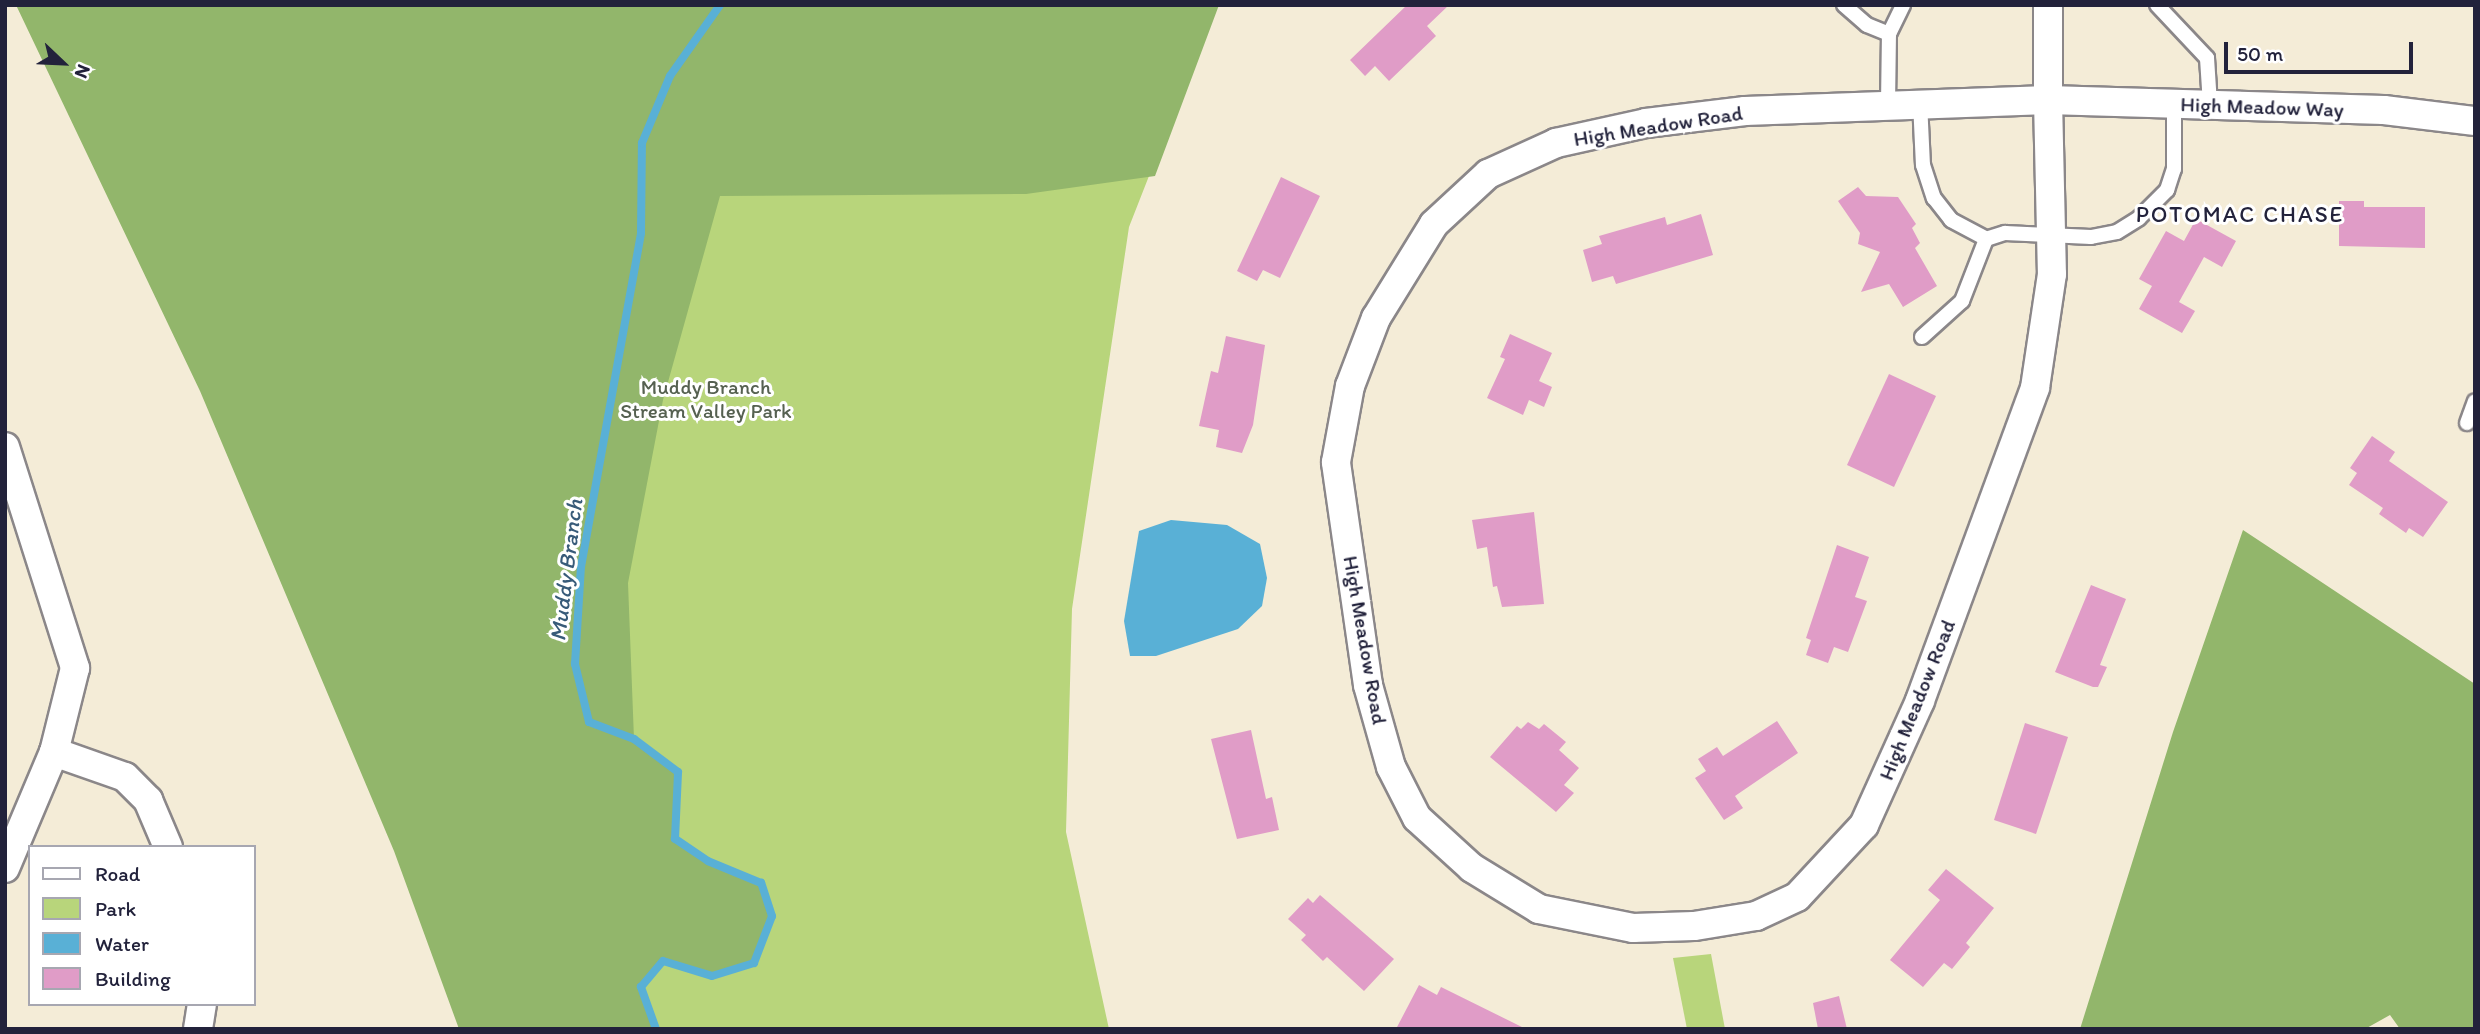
<!DOCTYPE html>
<style>
body{margin:0}
#map{position:relative;width:2480px;height:1034px;overflow:hidden;background:#f4ecd7;font-family:Itim,sans-serif}
div>[style]{position:absolute}
[style*='--x']{left:calc(var(--x)*1px);top:calc(var(--y)*1px);width:calc(var(--w)*1px);rotate:calc(var(--a)*1deg)}
.green>*{inset:0;background:#b8d57b}
.forest>*{inset:0;background:#92b66b}
.water>*{inset:0;background:#59b0d6}
.stream>*{height:8px;margin:-4px;padding:0 4px;transform-origin:4px;border-radius:4px;background:#59b0d6}
.building>*{inset:0;background:#e09cc7}
.roads{filter:drop-shadow(2px 0 #8b8789) drop-shadow(-2px 0 #8b8789) drop-shadow(0 2px #8b8789) drop-shadow(0 -2px #8b8789)}
.service>*{height:14px;margin:-7px;padding:0 7px;transform-origin:7px;border-radius:7px;background:#fff}
.minor>*{height:28px;margin:-14px;padding:0 14px;transform-origin:14px;border-radius:14px;background:#fff}
span{translate:-50% -50%;white-space:nowrap;text-align:center;line-height:1.15;-webkit-text-stroke:6px #fff;paint-order:stroke}
.street-label{font-size:21px;color:#22223b}
.park-label{font-size:21px;color:#566151}
.neighbourhood-label{font-size:23px;color:#22223b;letter-spacing:2px}
.water-label{font-size:23px;color:#385b79;font-style:italic}
.frame{position:absolute;inset:0;border:7px solid #22223b;pointer-events:none}
.legend{position:absolute;left:28px;top:845px;width:228px;height:161px;box-sizing:border-box;background:#fff;border:2px solid #a7a7b1;margin:0;padding:9px 12px;list-style:none;font-size:21px;color:#22223b}
.legend li{display:flex;align-items:center;gap:14px;height:35px}
.legend b{width:35px;border:2px solid #a7a7b1}
.north{position:absolute;left:28px;top:28px;width:70px;height:70px;-webkit-text-stroke:5px #fff;paint-order:stroke;rotate:113deg;font-size:19px;font-weight:700;line-height:28px;text-align:center;color:#22223b}
.north::after{content:'';display:block;margin:auto;width:24px;height:32px;background:#22223b;clip-path:polygon(50% 0,100% 100%,50% 72%,0 100%)}
.scale{position:absolute;left:2224px;top:42px;width:189px;height:32px;box-sizing:border-box;border:4px solid #22223b;border-top:0;padding-left:9px;font-size:21px;line-height:24px;white-space:nowrap;color:#22223b;-webkit-text-stroke:5px #fff;paint-order:stroke}
</style>
<div id="map">
<div class="green">
<div style="clip-path:polygon(63px 5px,1216px 5px,1129px 227px,1072px 609px,1066px 832px,1109px 1029px,473px 1029px)"></div>
<div style="clip-path:polygon(1711px 954px,1725px 1029px,1687px 1029px,1673px 958px)"></div>
</div>
<div class="forest">
<div style="clip-path:polygon(16px 5px,1219px 5px,1155px 176px,1026px 194px,720px 196px,663px 400px,628px 583px,634px 739px,678px 772px,676px 839px,708px 861px,761px 883px,772px 916px,754px 963px,712px 976px,663px 961px,641px 987px,656px 1029px,459px 1029px,394px 851px,200px 391px)"></div>
<div style="clip-path:polygon(2243px 530px,2475px 684px,2475px 1029px,2400px 1029px,2390px 1015px,2365px 1029px,2080px 1029px,2173px 732px)"></div>
</div>
<div class="water">
<div style="clip-path:polygon(1171px 520px,1227px 525px,1260px 544px,1267px 578px,1262px 606px,1238px 629px,1156px 656px,1130px 656px,1124px 621px,1139px 531px)"></div>
</div>
<div class="stream">
<div style="--x:656;--y:1029;--w:45;--a:-109.7"></div>
<div style="--x:641;--y:987;--w:34;--a:-50"></div>
<div style="--x:663;--y:961;--w:51;--a:17"></div>
<div style="--x:712;--y:976;--w:44;--a:-17.2"></div>
<div style="--x:754;--y:963;--w:50;--a:-69"></div>
<div style="--x:772;--y:916;--w:35;--a:-108"></div>
<div style="--x:761;--y:883;--w:57;--a:-157.5"></div>
<div style="--x:708;--y:861;--w:40;--a:-146"></div>
<div style="--x:675;--y:839;--w:67;--a:-87.4"></div>
<div style="--x:678;--y:772;--w:55;--a:-143.1"></div>
<div style="--x:634;--y:739;--w:48;--a:-159.3"></div>
<div style="--x:589;--y:722;--w:60;--a:-103.6"></div>
<div style="--x:575;--y:664;--w:97;--a:-86.5"></div>
<div style="--x:581;--y:567;--w:339;--a:-79.8"></div>
<div style="--x:641;--y:233;--w:90;--a:-89.4"></div>
<div style="--x:642;--y:143;--w:73;--a:-67.3"></div>
<div style="--x:670;--y:76;--w:87;--a:-54.8"></div>
</div>
<div class="building">
<div style="clip-path:polygon(1407px 5px,1449px 5px,1427px 26px,1436px 36px,1389px 81px,1375px 66px,1365px 76px,1350px 60px)"></div>
<div style="clip-path:polygon(1281px 177px,1320px 196px,1280px 278px,1263px 270px,1257px 281px,1237px 271px)"></div>
<div style="clip-path:polygon(1858px 187px,1866px 196px,1898px 197px,1916px 224px,1912px 228px,1920px 243px,1915px 248px,1937px 286px,1903px 307px,1889px 284px,1861px 292px,1880px 252px,1858px 244px,1860px 233px,1838px 201px)"></div>
<div style="clip-path:polygon(2339px 201px,2364px 201px,2364px 207px,2425px 207px,2425px 248px,2339px 246px)"></div>
<div style="clip-path:polygon(1701px 214px,1713px 255px,1616px 284px,1613px 276px,1592px 282px,1583px 250px,1602px 244px,1599px 236px,1665px 217px,1667px 225px)"></div>
<div style="clip-path:polygon(2196px 219px,2236px 241px,2222px 267px,2204px 257px,2179px 302px,2195px 311px,2182px 333px,2139px 309px,2152px 286px,2139px 279px,2166px 231px,2184px 241px)"></div>
<div style="clip-path:polygon(1510px 334px,1552px 353px,1539px 381px,1552px 387px,1544px 407px,1529px 400px,1523px 415px,1487px 398px,1505px 359px,1500px 357px)"></div>
<div style="clip-path:polygon(1226px 336px,1265px 345px,1253px 425px,1242px 453px,1216px 447px,1219px 430px,1199px 426px,1211px 371px,1218px 373px)"></div>
<div style="clip-path:polygon(1889px 374px,1936px 396px,1894px 487px,1847px 465px)"></div>
<div style="clip-path:polygon(2372px 436px,2395px 452px,2389px 461px,2448px 502px,2423px 537px,2409px 528px,2406px 533px,2379px 514px,2383px 508px,2349px 485px,2357px 473px,2350px 468px)"></div>
<div style="clip-path:polygon(1534px 512px,1544px 604px,1502px 607px,1497px 586px,1493px 587px,1487px 547px,1477px 549px,1472px 520px)"></div>
<div style="clip-path:polygon(1837px 545px,1869px 557px,1855px 597px,1867px 601px,1848px 652px,1834px 647px,1828px 663px,1806px 655px,1811px 640px,1806px 638px)"></div>
<div style="clip-path:polygon(2091px 585px,2126px 599px,2100px 665px,2107px 667px,2098px 687px,2093px 687px,2055px 672px)"></div>
<div style="clip-path:polygon(1777px 721px,1798px 753px,1735px 796px,1743px 808px,1724px 820px,1695px 778px,1706px 771px,1698px 759px,1717px 747px,1723px 756px)"></div>
<div style="clip-path:polygon(1528px 722px,1539px 729px,1544px 724px,1566px 742px,1559px 750px,1579px 768px,1564px 785px,1574px 793px,1556px 812px,1490px 757px,1517px 726px,1521px 729px)"></div>
<div style="clip-path:polygon(2025px 723px,2068px 737px,2036px 834px,1994px 820px)"></div>
<div style="clip-path:polygon(1251px 730px,1266px 799px,1272px 797px,1279px 830px,1237px 839px,1211px 739px)"></div>
<div style="clip-path:polygon(1946px 869px,1994px 908px,1966px 943px,1970px 947px,1952px 969px,1944px 963px,1923px 987px,1890px 960px,1940px 900px,1928px 890px)"></div>
<div style="clip-path:polygon(1320px 895px,1394px 959px,1364px 991px,1327px 957px,1323px 961px,1301px 940px,1306px 935px,1288px 919px,1308px 898px,1313px 903px)"></div>
<div style="clip-path:polygon(1419px 985px,1437px 995px,1441px 987px,1526px 1029px,1396px 1029px)"></div>
<div style="clip-path:polygon(1839px 996px,1847px 1029px,1818px 1029px,1813px 1003px)"></div>
</div>
<div class="roads">
<div class="service">
<div style="--x:1844;--y:5;--w:30;--a:41"></div>
<div style="--x:1867;--y:25;--w:24;--a:22"></div>
<div style="--x:2157;--y:5;--w:73;--a:46.7"></div>
<div style="--x:2207;--y:58;--w:47;--a:86.3"></div>
<div style="--x:1920;--y:102;--w:63;--a:87.3"></div>
<div style="--x:1923;--y:165;--w:35;--a:72"></div>
<div style="--x:1934;--y:198;--w:28;--a:52"></div>
<div style="--x:1951;--y:220;--w:40;--a:28"></div>
<div style="--x:1986;--y:239;--w:20;--a:-18"></div>
<div style="--x:2005;--y:233;--w:86;--a:2.7"></div>
<div style="--x:2091;--y:237;--w:26;--a:-11"></div>
<div style="--x:2117;--y:232;--w:26;--a:-32"></div>
<div style="--x:2139;--y:218;--w:40;--a:-45"></div>
<div style="--x:2167;--y:190;--w:22;--a:-72"></div>
<div style="--x:2174;--y:169;--w:65;--a:-90"></div>
<div style="--x:1888;--y:104;--w:70;--a:-89.2"></div>
<div style="--x:1889;--y:34;--w:32;--a:-64"></div>
<div style="--x:1922;--y:337;--w:54;--a:-42"></div>
<div style="--x:1962;--y:301;--w:66;--a:-68.8"></div>
<div style="--x:2467;--y:423;--w:23;--a:-70"></div>
</div>
<div class="minor">
<div style="--x:2048;--y:5;--w:95;--a:90"></div>
<div style="--x:2048;--y:100;--w:174;--a:88.7"></div>
<div style="--x:2052;--y:274;--w:115;--a:98.5"></div>
<div style="--x:2035;--y:388;--w:333;--a:110.2"></div>
<div style="--x:1920;--y:701;--w:136;--a:114.3"></div>
<div style="--x:1864;--y:825;--w:98;--a:132.9"></div>
<div style="--x:1797;--y:897;--w:45;--a:155.1"></div>
<div style="--x:1756;--y:916;--w:63;--a:170.8"></div>
<div style="--x:1694;--y:926;--w:61;--a:178.1"></div>
<div style="--x:1633;--y:928;--w:96;--a:-168.6"></div>
<div style="--x:1539;--y:909;--w:79;--a:-148.5"></div>
<div style="--x:1472;--y:868;--w:74;--a:-137.7"></div>
<div style="--x:1417;--y:818;--w:57;--a:-117"></div>
<div style="--x:1391;--y:767;--w:85;--a:-105.7"></div>
<div style="--x:1368;--y:685;--w:225;--a:-98.2"></div>
<div style="--x:1336;--y:462;--w:77;--a:-79.6"></div>
<div style="--x:1350;--y:386;--w:73;--a:-69.1"></div>
<div style="--x:1376;--y:318;--w:110;--a:-58.3"></div>
<div style="--x:1434;--y:224;--w:74;--a:-42.8"></div>
<div style="--x:1488;--y:174;--w:75;--a:-24.5"></div>
<div style="--x:1556;--y:143;--w:92;--a:-12.5"></div>
<div style="--x:1646;--y:123;--w:100;--a:-6.9"></div>
<div style="--x:1745;--y:111;--w:303;--a:-2.1"></div>
<div style="--x:2048;--y:100;--w:336;--a:1.7"></div>
<div style="--x:2384;--y:110;--w:92;--a:6.9"></div>
<div style="--x:5;--y:447;--w:232;--a:72.4"></div>
<div style="--x:75;--y:668;--w:87;--a:104"></div>
<div style="--x:54;--y:752;--w:126;--a:112.9"></div>
<div style="--x:54;--y:752;--w:75;--a:19.4"></div>
<div style="--x:125;--y:777;--w:33;--a:45"></div>
<div style="--x:148;--y:800;--w:51;--a:66.9"></div>
<div style="--x:198;--y:1029;--w:25;--a:-81"></div>
</div>
</div>
<div class="street-label">
<span style="left:2262px;top:107px;rotate:2deg">High Meadow Way</span>
<span style="left:1658px;top:126px;rotate:-9deg">High Meadow Road</span>
<span style="left:1365px;top:640px;rotate:80deg">High Meadow Road</span>
<span style="left:1917px;top:700px;rotate:-68deg">High Meadow Road</span>
</div>
<div class="park-label">
<span style="left:706px;top:399px">Muddy Branch<br>Stream Valley Park</span>
</div>
<div class="neighbourhood-label">
<span style="left:2240px;top:214px">POTOMAC CHASE</span>
</div>
<div class="water-label">
<span style="left:566px;top:570px;rotate:-83deg">Muddy Branch</span>
</div>
<div class="frame"></div>
<ul class="legend">
<li><b style="height:9px;background:#fff"></b>Road</li>
<li><b style="height:19px;background:#b8d57b"></b>Park</li>
<li><b style="height:19px;background:#59b0d6"></b>Water</li>
<li><b style="height:19px;background:#e09cc7"></b>Building</li>
</ul>
<div class="north">N</div>
<div class="scale">50 m</div>
</div>
